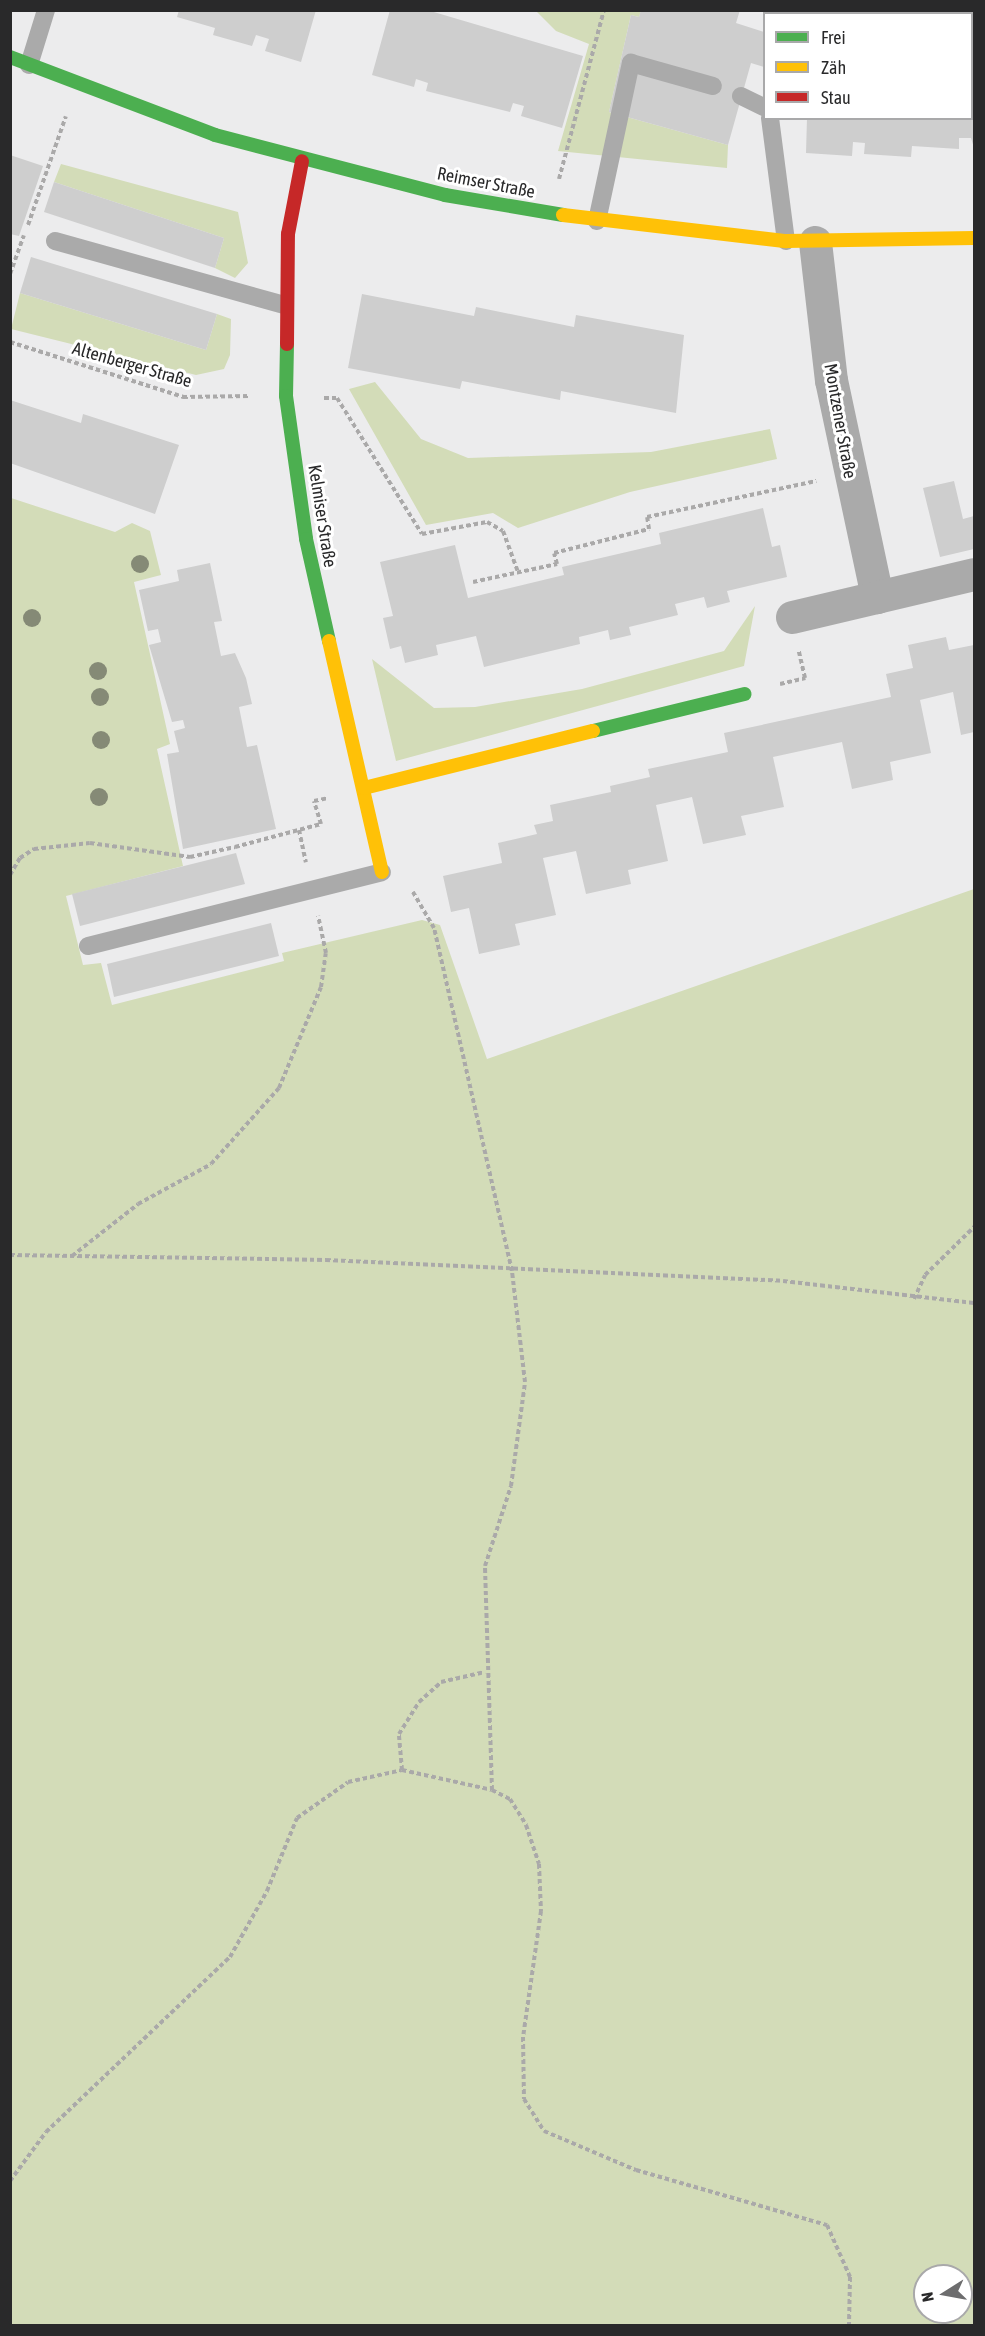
<!DOCTYPE html>
<meta charset="utf-8">
<style>
body{margin:0}
#map{position:relative;width:985px;height:2336px;overflow:hidden;background:#ececed;font-family:"Asap Condensed",sans-serif}
div>[style]{position:absolute}
[style*='--x']{left:calc(var(--x)*1px);top:calc(var(--y)*1px);width:calc(var(--w)*1px);rotate:calc(var(--a)*1deg)}
.green>*{inset:0;background:#d3dcb8}
.building>*{inset:0;background:#cecece}
.path>*{height:4px;margin-top:-2px;transform-origin:0;background:repeating-linear-gradient(90deg,#aaa9a9 0 4.5px,transparent 0 7.5px)}
.lane>*{height:18px;margin:-9px;padding:0 9px;transform-origin:9px;border-radius:9px;background:#aaa}
.street>*{height:33px;margin:-16.5px;padding:0 16.5px;transform-origin:16.5px;border-radius:16.5px;background:#aaa}
.fast>*{height:14px;margin:-7px;padding:0 7px;transform-origin:7px;border-radius:7px;background:#4caf50}
.slow>*{height:14px;margin:-7px;padding:0 7px;transform-origin:7px;border-radius:7px;background:#ffc107}
.jam>*{height:14px;margin:-7px;padding:0 7px;transform-origin:7px;border-radius:7px;background:#c62828}
.trees>*{width:18px;height:18px;margin:-9px;border-radius:50%;background:#858a76}
span{translate:-50% -50%;white-space:nowrap;text-align:center;line-height:1.15;-webkit-text-stroke:6px #fff;paint-order:stroke}
.street-label{font-size:18px;color:#29292a}
.frame{position:absolute;inset:0;border:12px solid #29292a;pointer-events:none}
.legend{position:absolute;left:763px;top:12px;width:210px;height:108px;box-sizing:border-box;background:#fff;border:2px solid #a9a9aa;margin:0;padding:8px 10px;list-style:none;font-size:18px;color:#29292a}
.legend li{display:flex;align-items:center;gap:12px;height:30px}
.legend b{width:30px;border:2px solid #a9a9aa}
.north{position:absolute;left:913px;top:2264px;width:60px;height:60px;box-sizing:border-box;background:#fff;border:2px solid #a9a9aa;border-radius:50%;rotate:259deg;font-size:16px;font-weight:700;line-height:24px;text-align:center;color:#29292a}
.north::after{content:'';display:block;margin:auto;width:21px;height:27px;background:#6d6d6e;clip-path:polygon(50% 0,100% 100%,50% 72%,0 100%)}
</style>
<div id="map">
<div class="green">
<div style="clip-path:polygon(536px 11px,641px 11px,639px 17px,631px 15px,609px 112px,728px 145px,727px 168px,558px 151px,589px 44px,556px 31px)"></div>
<div style="clip-path:polygon(774px 11px,974px 11px,974px 22px,972px 14px)"></div>
<div style="clip-path:polygon(61px 164px,238px 212px,248px 263px,235px 278px,215px 268px,224px 238px,54px 182px)"></div>
<div style="clip-path:polygon(20px 293px,206px 350px,217px 314px,231px 319px,230px 355px,224px 369px,196px 375px,11px 329px)"></div>
<div style="clip-path:polygon(375px 382px,421px 439px,468px 458px,651px 452px,770px 429px,777px 459px,630px 492px,518px 528px,493px 513px,426px 525px,349px 389px)"></div>
<div style="clip-path:polygon(evenodd,11px 498px,115px 532px,132px 523px,150px 531px,161px 575px,134px 582px,170px 744px,157px 749px,183px 866px,66px 896px,83px 965px,101px 963px,112px 1005px,284px 961px,282px 953px,422px 920px,440px 925px,487px 1059px,974px 889px,974px 2325px,11px 2326px,11px 498px,925px 2276px,961px 2276px,961px 2312px,925px 2312px,925px 2276px)"></div>
<div style="clip-path:polygon(755px 606px,744px 666px,396px 761px,372px 659px,434px 708px,475px 707px,582px 689px,724px 651px)"></div>
</div>
<div class="building">
<div style="clip-path:polygon(179px 10px,316px 10px,301px 62px,265px 51px,269px 39px,256px 35px,252px 46px,213px 35px,215px 28px,177px 17px)"></div>
<div style="clip-path:polygon(390px 10px,427px 10px,583px 56px,562px 128px,521px 116px,524px 106px,513px 103px,510px 112px,426px 91px,428px 83px,416px 79px,414px 87px,372px 75px)"></div>
<div style="clip-path:polygon(641px 10px,740px 10px,736px 23px,764px 32px,764px 67px,751px 63px,728px 145px,609px 112px,631px 15px,639px 17px)"></div>
<div style="clip-path:polygon(972px 68px,974px 148px,971px 138px,959px 138px,959px 149px,912px 146px,911px 157px,864px 154px,865px 143px,853px 142px,852px 156px,806px 153px,807px 118px,972px 118px)"></div>
<div style="clip-path:polygon(10px 155px,43px 166px,19px 236px,10px 234px)"></div>
<div style="clip-path:polygon(54px 182px,224px 238px,215px 268px,44px 212px)"></div>
<div style="clip-path:polygon(31px 257px,217px 314px,206px 350px,20px 293px)"></div>
<div style="clip-path:polygon(362px 294px,474px 316px,476px 307px,574px 327px,576px 315px,684px 335px,676px 413px,561px 391px,560px 400px,462px 381px,460px 389px,348px 368px)"></div>
<div style="clip-path:polygon(10px 400px,81px 423px,83px 414px,179px 445px,155px 514px,10px 463px)"></div>
<div style="clip-path:polygon(954px 481px,963px 519px,974px 516px,974px 549px,940px 557px,923px 488px)"></div>
<div style="clip-path:polygon(763px 508px,772px 547px,780px 545px,787px 577px,727px 591px,730px 602px,707px 608px,704px 597px,675px 604px,678px 615px,629px 627px,631px 635px,610px 640px,608px 630px,579px 637px,580px 644px,484px 667px,476px 636px,436px 645px,438px 655px,405px 663px,401px 646px,390px 649px,383px 618px,393px 616px,380px 562px,455px 545px,468px 598px,564px 575px,562px 567px,661px 544px,659px 533px)"></div>
<div style="clip-path:polygon(210px 563px,222px 621px,214px 622px,221px 656px,235px 653px,246px 678px,252px 704px,239px 707px,247px 747px,257px 745px,276px 829px,183px 849px,167px 754px,179px 752px,174px 731px,185px 728px,183px 720px,172px 722px,149px 645px,161px 642px,158px 629px,148px 631px,139px 590px,179px 581px,177px 570px)"></div>
<div style="clip-path:polygon(946px 637px,949px 650px,974px 645px,974px 732px,961px 735px,953px 692px,920px 700px,931px 753px,890px 762px,893px 780px,852px 789px,842px 742px,773px 757px,784px 807px,741px 816px,746px 835px,703px 844px,692px 797px,656px 805px,668px 861px,628px 870px,631px 884px,586px 894px,576px 851px,543px 858px,556px 915px,515px 924px,520px 945px,479px 954px,469px 908px,451px 912px,443px 876px,502px 863px,498px 843px,537px 834px,534px 825px,553px 821px,550px 805px,611px 792px,610px 786px,650px 777px,648px 769px,728px 752px,724px 733px,891px 697px,886px 674px,913px 668px,908px 645px)"></div>
<div style="clip-path:polygon(236px 853px,245px 884px,80px 926px,72px 894px)"></div>
<div style="clip-path:polygon(271px 923px,279px 956px,114px 997px,107px 964px)"></div>
</div>
<div class="path">
<div style="--x:559;--y:179;--w:175;--a:-75.1"></div>
<div style="--x:28;--y:225;--w:115;--a:-70.8"></div>
<div style="--x:10;--y:274;--w:41;--a:-70.3"></div>
<div style="--x:10;--y:342;--w:182;--a:17.6"></div>
<div style="--x:183;--y:397;--w:67;--a:-0.9"></div>
<div style="--x:324;--y:398;--w:13;--a:0"></div>
<div style="--x:337;--y:398;--w:160;--a:58"></div>
<div style="--x:422;--y:534;--w:66;--a:-10.5"></div>
<div style="--x:487;--y:522;--w:18;--a:29"></div>
<div style="--x:503;--y:531;--w:44;--a:69.9"></div>
<div style="--x:473;--y:582;--w:86;--a:-12.1"></div>
<div style="--x:557;--y:564;--w:11;--a:-105"></div>
<div style="--x:554;--y:553;--w:98;--a:-14.2"></div>
<div style="--x:649;--y:529;--w:12;--a:-99"></div>
<div style="--x:647;--y:517;--w:173;--a:-12"></div>
<div style="--x:780;--y:684;--w:26;--a:-13"></div>
<div style="--x:805;--y:678;--w:28;--a:-103"></div>
<div style="--x:299;--y:830;--w:33;--a:78"></div>
<div style="--x:10;--y:875;--w:20;--a:-60"></div>
<div style="--x:20;--y:858;--w:17;--a:-33"></div>
<div style="--x:34;--y:849;--w:56;--a:-6.1"></div>
<div style="--x:90;--y:843;--w:101;--a:8"></div>
<div style="--x:190;--y:857;--w:46;--a:-12.5"></div>
<div style="--x:235;--y:847;--w:89;--a:-15"></div>
<div style="--x:321;--y:824;--w:24;--a:-107"></div>
<div style="--x:314;--y:801;--w:14;--a:-12"></div>
<div style="--x:10;--y:1255;--w:316;--a:0.9"></div>
<div style="--x:326;--y:1260;--w:457;--a:2.6"></div>
<div style="--x:783;--y:1281;--w:192;--a:6.6"></div>
<div style="--x:72;--y:1256;--w:84;--a:-38.2"></div>
<div style="--x:138;--y:1204;--w:83;--a:-28.7"></div>
<div style="--x:211;--y:1164;--w:102;--a:-48.2"></div>
<div style="--x:279;--y:1088;--w:109;--a:-67.4"></div>
<div style="--x:321;--y:987;--w:34;--a:-82"></div>
<div style="--x:326;--y:953;--w:38;--a:-102"></div>
<div style="--x:914;--y:1299;--w:26;--a:-65"></div>
<div style="--x:925;--y:1275;--w:69;--a:-44.4"></div>
<div style="--x:402;--y:1770;--w:36;--a:-95"></div>
<div style="--x:399;--y:1734;--w:38;--a:-58"></div>
<div style="--x:419;--y:1702;--w:30;--a:-42"></div>
<div style="--x:441;--y:1682;--w:45;--a:-12.8"></div>
<div style="--x:492;--y:1790;--w:20;--a:27"></div>
<div style="--x:510;--y:1799;--w:31;--a:58"></div>
<div style="--x:526;--y:1825;--w:41;--a:71.6"></div>
<div style="--x:539;--y:1864;--w:47;--a:87.6"></div>
<div style="--x:541;--y:1911;--w:127;--a:98.1"></div>
<div style="--x:523;--y:2037;--w:62;--a:89.1"></div>
<div style="--x:524;--y:2099;--w:38;--a:58"></div>
<div style="--x:544;--y:2131;--w:100;--a:23"></div>
<div style="--x:636;--y:2170;--w:199;--a:16.1"></div>
<div style="--x:827;--y:2225;--w:57;--a:66.1"></div>
<div style="--x:850;--y:2277;--w:49;--a:91.2"></div>
<div style="--x:10;--y:2181;--w:61;--a:-53.7"></div>
<div style="--x:46;--y:2132;--w:254;--a:-43.6"></div>
<div style="--x:230;--y:1957;--w:76;--a:-60.7"></div>
<div style="--x:267;--y:1891;--w:79;--a:-67.7"></div>
<div style="--x:297;--y:1818;--w:62;--a:-35.2"></div>
<div style="--x:348;--y:1782;--w:55;--a:-12.5"></div>
<div style="--x:402;--y:1770;--w:92;--a:12.5"></div>
<div style="--x:492;--y:1790;--w:224;--a:-91.8"></div>
<div style="--x:485;--y:1566;--w:84;--a:-72"></div>
<div style="--x:511;--y:1486;--w:105;--a:-82.3"></div>
<div style="--x:525;--y:1382;--w:112;--a:-96.7"></div>
<div style="--x:512;--y:1271;--w:352;--a:-102.8"></div>
<div style="--x:434;--y:928;--w:42;--a:-120.3"></div>
</div>
<div class="lane">
<div style="--x:29;--y:65;--w:58;--a:-72.8"></div>
<div style="--x:741;--y:96;--w:25;--a:26"></div>
<div style="--x:770;--y:118;--w:124;--a:82.6"></div>
<div style="--x:597;--y:221;--w:162;--a:-77.9"></div>
<div style="--x:631;--y:63;--w:85;--a:15.7"></div>
<div style="--x:55;--y:241;--w:238;--a:15.6"></div>
<div style="--x:88;--y:946;--w:303;--a:-14.1"></div>
</div>
<div class="street">
<div style="--x:815;--y:242;--w:139;--a:83.4"></div>
<div style="--x:831;--y:380;--w:222;--a:78"></div>
<div style="--x:792;--y:617;--w:187;--a:-13.3"></div>
</div>
<div class="fast">
<div style="--x:10;--y:57;--w:219;--a:20.8"></div>
<div style="--x:215;--y:135;--w:238;--a:14.6"></div>
<div style="--x:445;--y:195;--w:120;--a:9.6"></div>
<div style="--x:287;--y:344;--w:52;--a:91.1"></div>
<div style="--x:286;--y:396;--w:144;--a:82"></div>
<div style="--x:306;--y:539;--w:105;--a:77.3"></div>
<div style="--x:593;--y:731;--w:156;--a:-13.7"></div>
</div>
<div class="slow">
<div style="--x:563;--y:215;--w:225;--a:6.7"></div>
<div style="--x:786;--y:241;--w:188;--a:-0.9"></div>
<div style="--x:329;--y:641;--w:237;--a:77.1"></div>
<div style="--x:364;--y:788;--w:236;--a:-14"></div>
</div>
<div class="jam">
<div style="--x:287;--y:344;--w:110;--a:-89.5"></div>
<div style="--x:288;--y:234;--w:74;--a:-79.1"></div>
</div>
<div class="trees">
<div style="left:140px;top:564px"></div>
<div style="left:32px;top:618px"></div>
<div style="left:98px;top:671px"></div>
<div style="left:100px;top:697px"></div>
<div style="left:101px;top:740px"></div>
<div style="left:99px;top:797px"></div>
</div>
<div class="street-label">
<span style="left:486px;top:183px;rotate:11deg">Reimser Straße</span>
<span style="left:132px;top:365px;rotate:16deg">Altenberger Straße</span>
<span style="left:840px;top:421px;rotate:80deg">Montzener Straße</span>
<span style="left:322px;top:516px;rotate:81deg">Kelmiser Straße</span>
</div>
<div class="frame"></div>
<ul class="legend">
<li><b style="height:8px;background:#4caf50"></b>Frei</li>
<li><b style="height:8px;background:#ffc107"></b>Zäh</li>
<li><b style="height:8px;background:#c62828"></b>Stau</li>
</ul>
<div class="north">N</div>
</div>
